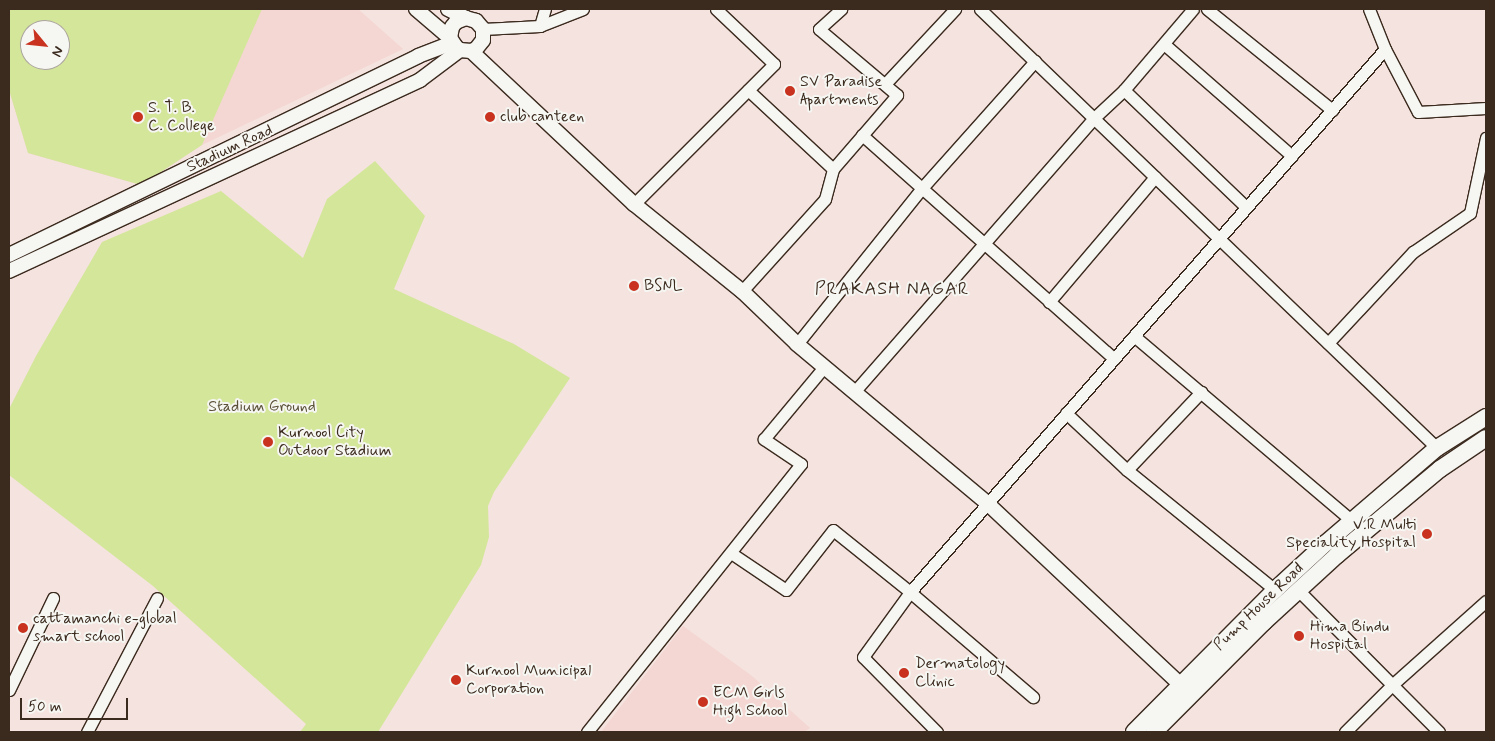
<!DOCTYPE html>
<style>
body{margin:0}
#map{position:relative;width:1495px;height:741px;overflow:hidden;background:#f5e3df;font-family:Mynerve,sans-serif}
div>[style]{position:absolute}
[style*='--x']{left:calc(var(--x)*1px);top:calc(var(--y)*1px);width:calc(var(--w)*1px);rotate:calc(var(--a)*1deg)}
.built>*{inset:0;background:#f4d6d2}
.green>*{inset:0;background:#d4e69a}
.roads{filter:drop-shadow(1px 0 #3b2a1e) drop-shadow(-1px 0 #3b2a1e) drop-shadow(0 1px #3b2a1e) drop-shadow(0 -1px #3b2a1e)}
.minor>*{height:11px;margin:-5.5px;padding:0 5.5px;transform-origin:5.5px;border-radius:5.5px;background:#f6f6f2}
.tertiary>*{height:14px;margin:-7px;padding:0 7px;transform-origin:7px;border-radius:7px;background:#f6f6f2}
.secondary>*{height:16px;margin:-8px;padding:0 8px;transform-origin:8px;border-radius:8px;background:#f6f6f2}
.dots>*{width:14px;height:14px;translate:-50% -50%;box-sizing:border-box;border:2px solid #f6f6f2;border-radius:50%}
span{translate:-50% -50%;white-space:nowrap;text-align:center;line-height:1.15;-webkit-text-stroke:4px #f6f6f2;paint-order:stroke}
.poi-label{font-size:16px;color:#3b2a1e}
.left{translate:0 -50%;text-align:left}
.right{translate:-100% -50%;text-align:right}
.street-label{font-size:16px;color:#3b2a1e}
.park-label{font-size:16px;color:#5a5037}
.neighbourhood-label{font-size:18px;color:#3b2a1e;letter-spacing:1px}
.frame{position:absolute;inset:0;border:10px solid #3b2a1e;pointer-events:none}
.north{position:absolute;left:20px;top:20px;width:50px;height:50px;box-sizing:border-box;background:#f6f6f2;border:1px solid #aba49d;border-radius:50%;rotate:118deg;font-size:14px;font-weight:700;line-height:20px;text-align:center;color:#3b2a1e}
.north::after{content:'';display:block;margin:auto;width:18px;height:22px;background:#c8321e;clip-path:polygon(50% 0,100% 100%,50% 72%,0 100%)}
.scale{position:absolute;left:20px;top:698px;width:108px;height:22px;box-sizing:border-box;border:2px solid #3b2a1e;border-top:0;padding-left:6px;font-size:15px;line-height:18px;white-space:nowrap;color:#3b2a1e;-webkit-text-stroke:4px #f6f6f2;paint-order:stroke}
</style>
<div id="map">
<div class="built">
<div style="clip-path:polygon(evenodd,9px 9px,358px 9px,403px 49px,202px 145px,141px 185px,28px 153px,9px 90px,9px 9px,30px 30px,60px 30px,60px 60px,30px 60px,30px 30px)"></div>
<div style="clip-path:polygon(683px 626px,752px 676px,810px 728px,804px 732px,601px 732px)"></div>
</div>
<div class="green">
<div style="clip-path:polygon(evenodd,9px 9px,262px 9px,202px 145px,141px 185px,28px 153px,9px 90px,9px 9px,30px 30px,60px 30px,60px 60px,30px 60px,30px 30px)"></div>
<div style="clip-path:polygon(375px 161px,425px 216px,394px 289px,514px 344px,570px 378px,494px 492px,488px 506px,489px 537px,481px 565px,378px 732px,300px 732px,306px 724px,153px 586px,9px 475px,9px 409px,36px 356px,102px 242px,221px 191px,303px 258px,327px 199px)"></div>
</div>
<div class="roads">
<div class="minor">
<div style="--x:980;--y:9;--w:634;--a:43.85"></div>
<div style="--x:1207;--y:9;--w:161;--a:38.9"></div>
<div style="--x:1369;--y:9;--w:43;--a:68.2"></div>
<div style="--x:1385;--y:49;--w:71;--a:62.4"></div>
<div style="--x:1418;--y:112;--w:68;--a:-3.4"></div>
<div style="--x:540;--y:26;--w:18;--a:-74"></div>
<div style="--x:483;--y:29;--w:57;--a:-3"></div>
<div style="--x:540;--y:26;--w:46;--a:-21.6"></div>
<div style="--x:1164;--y:44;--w:170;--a:41.2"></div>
<div style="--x:885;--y:84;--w:103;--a:-47"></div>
<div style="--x:1124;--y:90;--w:169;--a:43.8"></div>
<div style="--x:862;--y:135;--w:337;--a:41.6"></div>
<div style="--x:833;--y:169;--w:98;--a:-49.1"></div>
<div style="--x:897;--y:95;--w:102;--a:-139.8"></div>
<div style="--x:819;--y:29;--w:30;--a:-42"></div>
<div style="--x:634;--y:204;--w:198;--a:-45"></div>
<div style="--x:774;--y:64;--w:80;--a:-136.5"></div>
<div style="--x:742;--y:291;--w:124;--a:-47.9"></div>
<div style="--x:825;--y:199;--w:31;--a:-75"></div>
<div style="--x:833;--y:169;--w:116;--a:-137.1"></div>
<div style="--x:1049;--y:302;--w:164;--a:-49.7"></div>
<div style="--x:1134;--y:336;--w:286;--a:40.3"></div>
<div style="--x:1328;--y:343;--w:125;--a:-47"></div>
<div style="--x:1413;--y:252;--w:69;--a:-34.4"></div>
<div style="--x:1470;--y:213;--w:77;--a:-78"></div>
<div style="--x:797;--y:344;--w:200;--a:-51.3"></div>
<div style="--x:922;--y:188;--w:170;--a:-48.3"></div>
<div style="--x:855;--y:391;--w:363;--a:-48.8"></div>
<div style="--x:1094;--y:118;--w:41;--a:-43"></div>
<div style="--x:1124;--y:90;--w:106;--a:-49.6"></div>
<div style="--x:1066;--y:413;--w:83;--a:43.1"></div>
<div style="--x:1127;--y:470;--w:191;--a:39"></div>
<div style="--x:1127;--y:470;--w:108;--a:-46.5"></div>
<div style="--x:731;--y:553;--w:66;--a:33.9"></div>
<div style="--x:786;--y:590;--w:76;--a:-51.9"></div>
<div style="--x:833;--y:530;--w:99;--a:38.8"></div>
<div style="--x:910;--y:592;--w:162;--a:40.5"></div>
<div style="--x:1298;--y:590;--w:200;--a:45.2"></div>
<div style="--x:9;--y:690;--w:102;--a:-64.4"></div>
<div style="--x:87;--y:732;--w:151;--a:-62.4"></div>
<div style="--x:587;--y:732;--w:343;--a:-51.4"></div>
<div style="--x:801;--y:464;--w:45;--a:-146"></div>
<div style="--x:764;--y:439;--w:94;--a:-50.2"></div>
<div style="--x:937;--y:732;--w:105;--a:-134.6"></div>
<div style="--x:863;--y:657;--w:80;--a:-54.1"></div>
<div style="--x:910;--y:592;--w:721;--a:-48.82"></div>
<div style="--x:1345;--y:732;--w:66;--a:-45"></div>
<div style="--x:1392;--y:685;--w:126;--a:-41.8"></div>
</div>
<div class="tertiary">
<div style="--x:416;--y:9;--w:45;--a:40.5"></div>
<div style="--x:450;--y:38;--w:11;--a:56"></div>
<div style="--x:456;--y:47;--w:5;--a:37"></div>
<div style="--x:460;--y:50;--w:11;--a:5"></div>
<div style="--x:471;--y:51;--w:5;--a:-22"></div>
<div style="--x:476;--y:49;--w:11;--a:-52"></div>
<div style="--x:483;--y:40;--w:11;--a:-90"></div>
<div style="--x:483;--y:29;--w:11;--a:-131"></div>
<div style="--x:476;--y:21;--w:10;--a:-163"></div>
<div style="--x:466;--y:18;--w:11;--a:158"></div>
<div style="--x:456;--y:22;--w:6;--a:129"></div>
<div style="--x:452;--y:27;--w:11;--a:100"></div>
<div style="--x:448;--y:9;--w:20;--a:27"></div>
<div style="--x:471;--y:51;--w:224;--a:43.2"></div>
<div style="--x:634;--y:204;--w:139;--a:38.9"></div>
<div style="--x:742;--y:291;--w:76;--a:43.9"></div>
<div style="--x:797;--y:344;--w:248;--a:39.9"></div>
<div style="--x:987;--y:503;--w:276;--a:43.2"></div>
<div style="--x:9;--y:255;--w:455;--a:-25.9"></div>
<div style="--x:418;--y:56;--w:36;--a:-21"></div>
<div style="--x:9;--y:271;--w:453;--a:-24.9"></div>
<div style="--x:420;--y:80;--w:50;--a:-36.9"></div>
</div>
<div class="secondary">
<div style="--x:1134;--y:732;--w:200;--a:-45.2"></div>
<div style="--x:1275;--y:590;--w:69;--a:-42.7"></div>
<div style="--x:1326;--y:543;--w:146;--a:-40.6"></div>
<div style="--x:1437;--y:448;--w:58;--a:-32.3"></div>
<div style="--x:1154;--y:732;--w:156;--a:-45"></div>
<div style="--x:1264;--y:622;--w:99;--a:-42.5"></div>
<div style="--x:1337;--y:555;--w:134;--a:-39.9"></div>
<div style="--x:1440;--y:469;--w:55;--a:-34"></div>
</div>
</div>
<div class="dots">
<div style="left:790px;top:91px;background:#c8321e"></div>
<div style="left:138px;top:117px;background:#c8321e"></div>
<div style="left:490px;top:117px;background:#c8321e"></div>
<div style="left:634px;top:286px;background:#c8321e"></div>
<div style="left:268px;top:442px;background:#c8321e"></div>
<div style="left:1427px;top:534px;background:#c8321e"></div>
<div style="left:23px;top:628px;background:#c8321e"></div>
<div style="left:1299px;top:636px;background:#c8321e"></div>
<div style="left:904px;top:673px;background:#c8321e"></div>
<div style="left:456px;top:680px;background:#c8321e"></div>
<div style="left:703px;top:702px;background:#c8321e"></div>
</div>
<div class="poi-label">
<span class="left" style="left:800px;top:91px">SV Paradise<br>Apartments</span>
<span class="left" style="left:148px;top:117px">S. T. B.<br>C. College</span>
<span class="left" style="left:500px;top:117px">club canteen</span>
<span class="left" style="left:644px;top:286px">BSNL</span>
<span class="left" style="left:278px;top:442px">Kurnool City<br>Outdoor Stadium</span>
<span class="right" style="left:1416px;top:534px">V.R Multi<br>Speciality Hospital</span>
<span class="left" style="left:33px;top:628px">cattamanchi e-global<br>smart school</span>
<span class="left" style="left:1310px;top:636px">Hima Bindu<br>Hospital</span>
<span class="left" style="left:915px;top:673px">Dermatology<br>Clinic</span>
<span class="left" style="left:466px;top:680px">Kurnool Municipal<br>Corporation</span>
<span class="left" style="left:713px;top:702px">ECM Girls<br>High School</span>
</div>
<div class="street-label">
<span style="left:230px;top:149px;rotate:-25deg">Stadium Road</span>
<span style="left:1259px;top:607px;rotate:-44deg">Pump House Road</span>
</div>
<div class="park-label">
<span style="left:262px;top:407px">Stadium Ground</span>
</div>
<div class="neighbourhood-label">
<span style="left:892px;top:289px">PRAKASH NAGAR</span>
</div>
<div class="frame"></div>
<div class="north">N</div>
<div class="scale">50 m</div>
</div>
